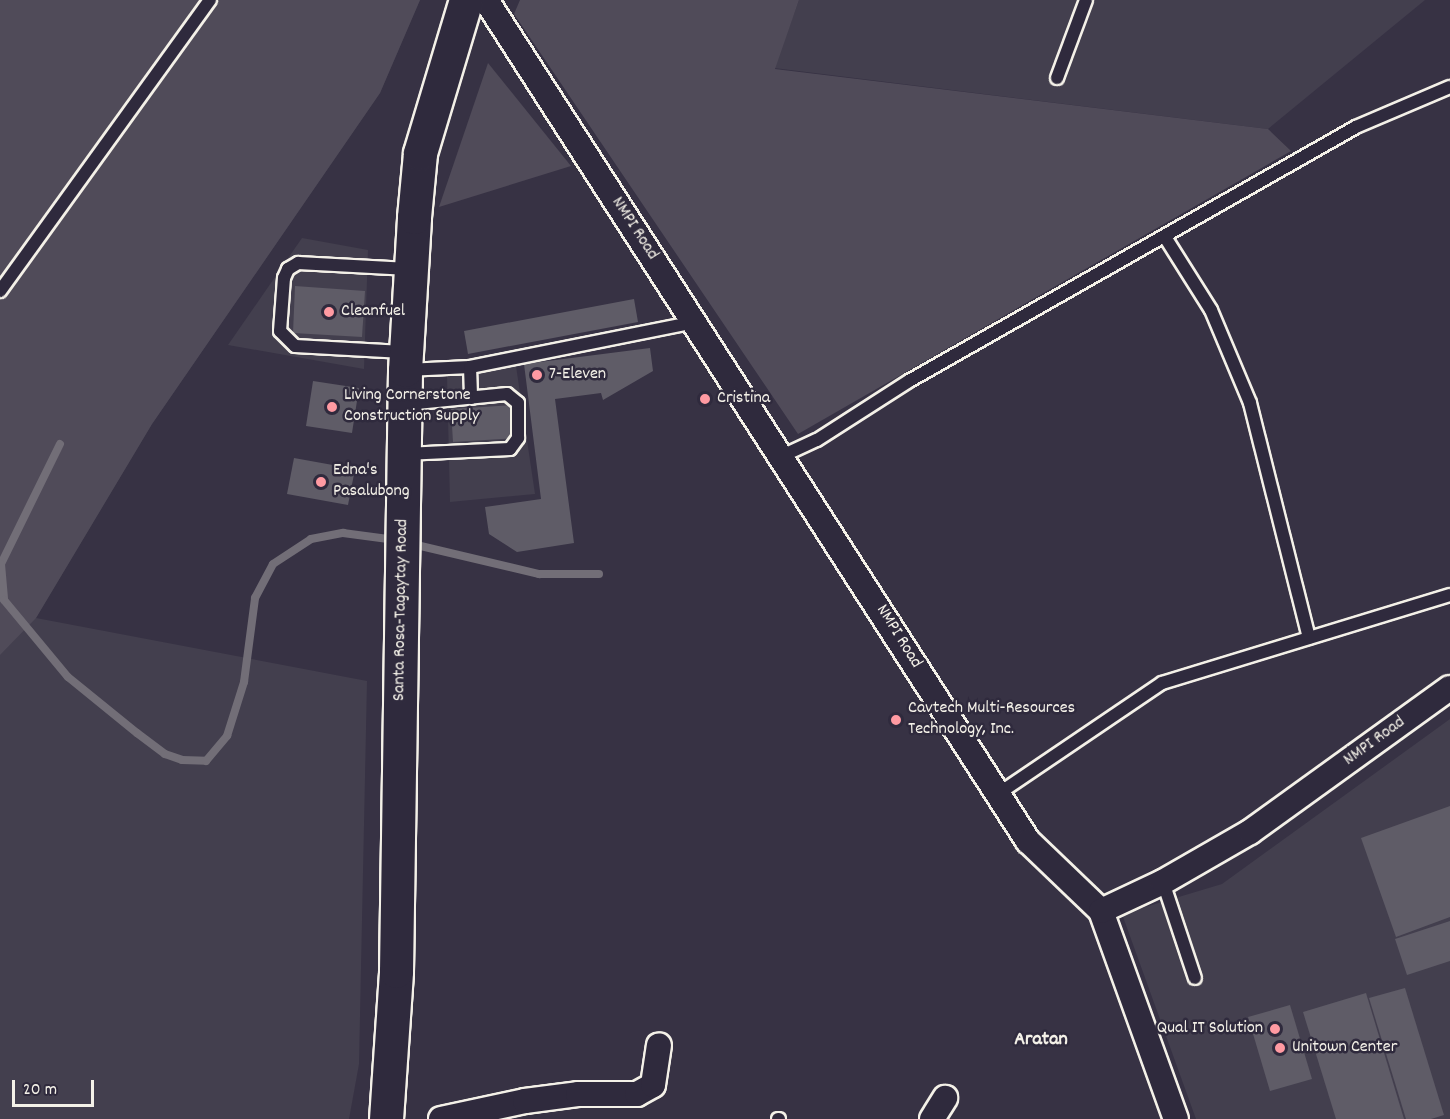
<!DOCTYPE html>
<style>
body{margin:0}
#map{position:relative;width:1450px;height:1119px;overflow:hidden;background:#373244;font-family:Dekko,sans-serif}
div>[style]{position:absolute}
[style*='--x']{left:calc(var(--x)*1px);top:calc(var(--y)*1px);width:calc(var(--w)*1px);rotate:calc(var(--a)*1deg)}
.built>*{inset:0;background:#433f4e}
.green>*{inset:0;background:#504b59}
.stream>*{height:8px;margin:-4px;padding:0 4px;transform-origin:4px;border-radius:4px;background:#726e77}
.building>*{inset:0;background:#5f5c67}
.roads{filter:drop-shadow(2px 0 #f4f1e8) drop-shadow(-2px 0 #f4f1e8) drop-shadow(0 2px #f4f1e8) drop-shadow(0 -2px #f4f1e8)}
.lane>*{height:12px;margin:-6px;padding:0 6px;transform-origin:6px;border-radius:6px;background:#2f2a3d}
.street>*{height:24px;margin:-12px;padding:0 12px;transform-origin:12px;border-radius:12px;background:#2f2a3d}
.primary>*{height:33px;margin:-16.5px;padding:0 16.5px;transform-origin:16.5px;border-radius:16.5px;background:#2f2a3d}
.dots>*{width:16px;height:16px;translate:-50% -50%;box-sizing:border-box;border:3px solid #2f2a3d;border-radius:50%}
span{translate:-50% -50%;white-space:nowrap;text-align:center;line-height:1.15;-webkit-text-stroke:5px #2f2a3d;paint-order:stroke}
.street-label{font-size:18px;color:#f4f1e8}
.poi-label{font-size:18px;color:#f4f1e8}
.left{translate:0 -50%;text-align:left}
.right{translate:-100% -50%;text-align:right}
.neighbourhood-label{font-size:20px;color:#f4f1e8;font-weight:700}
.scale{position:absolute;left:12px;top:1080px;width:82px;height:27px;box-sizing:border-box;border:3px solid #f4f1e8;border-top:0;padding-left:8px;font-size:18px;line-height:21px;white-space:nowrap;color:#f4f1e8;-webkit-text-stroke:4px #2f2a3d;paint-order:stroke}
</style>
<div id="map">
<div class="built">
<div style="clip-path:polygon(0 0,420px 0,380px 93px,152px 424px,36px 618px,367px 681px,359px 1064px,349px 1119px,0 1119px)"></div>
<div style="clip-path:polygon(799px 0,1425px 0,1268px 129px,774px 68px)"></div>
<div style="clip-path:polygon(302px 238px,368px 250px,364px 369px,228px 345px)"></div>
<div style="clip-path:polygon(516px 366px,535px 494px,450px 502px,447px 375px)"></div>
<div style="clip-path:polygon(1450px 719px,1450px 1119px,1196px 1119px,1122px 914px,1222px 884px)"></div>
</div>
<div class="green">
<div style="clip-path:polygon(0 0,420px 0,380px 93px,152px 424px,36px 618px,0 655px)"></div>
<div style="clip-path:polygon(520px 0,799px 0,775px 69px,1268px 129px,1291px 151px,798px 434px,514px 14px)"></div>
<div style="clip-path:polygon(488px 63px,571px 166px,439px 207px)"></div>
</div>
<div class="stream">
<div style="--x:60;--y:444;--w:134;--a:116.2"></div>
<div style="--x:1;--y:564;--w:36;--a:85"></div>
<div style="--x:4;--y:600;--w:100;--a:50.3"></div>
<div style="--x:68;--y:677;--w:89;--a:39.1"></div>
<div style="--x:137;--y:733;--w:35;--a:37"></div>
<div style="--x:165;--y:754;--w:18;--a:19"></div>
<div style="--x:182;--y:760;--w:24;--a:2"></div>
<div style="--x:206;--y:761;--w:33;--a:-50"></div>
<div style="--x:227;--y:736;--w:57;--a:-72.5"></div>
<div style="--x:244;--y:682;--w:85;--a:-82.5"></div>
<div style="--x:255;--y:598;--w:38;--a:-62"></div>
<div style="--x:273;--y:564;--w:45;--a:-33.3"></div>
<div style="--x:311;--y:539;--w:33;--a:-11"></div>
<div style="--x:343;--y:533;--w:53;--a:7.5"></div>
<div style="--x:408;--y:543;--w:135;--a:13.3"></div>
<div style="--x:539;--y:574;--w:60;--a:0"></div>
</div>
<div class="building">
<div style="clip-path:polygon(295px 286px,365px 291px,362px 337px,293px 333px)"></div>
<div style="clip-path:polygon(634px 299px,638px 322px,468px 354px,464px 331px)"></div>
<div style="clip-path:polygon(650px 348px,653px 371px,603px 400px,601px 393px,555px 399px,574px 543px,517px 552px,489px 534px,485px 507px,541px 499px,524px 364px)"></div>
<div style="clip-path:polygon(313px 381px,359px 388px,352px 433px,306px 426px)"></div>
<div style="clip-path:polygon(514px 405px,516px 438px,453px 442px,451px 409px)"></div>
<div style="clip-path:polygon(294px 458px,355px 469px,348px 505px,287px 494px)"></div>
<div style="clip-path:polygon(1450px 806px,1450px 917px,1396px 937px,1361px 838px)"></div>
<div style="clip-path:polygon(1450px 921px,1450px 961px,1407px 975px,1395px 939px)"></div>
<div style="clip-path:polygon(1405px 988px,1444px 1115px,1431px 1119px,1406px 1119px,1369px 998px)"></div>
<div style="clip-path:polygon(1366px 993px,1404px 1119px,1336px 1119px,1303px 1012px)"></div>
<div style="clip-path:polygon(1290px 1005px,1312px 1079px,1270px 1091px,1248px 1017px)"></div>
</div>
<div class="roads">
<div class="lane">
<div style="--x:1057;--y:78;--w:83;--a:-69.6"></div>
<div style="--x:1165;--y:237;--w:86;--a:57.8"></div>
<div style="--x:1211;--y:310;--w:101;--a:67.2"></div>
<div style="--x:1250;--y:403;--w:242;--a:75.9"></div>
<div style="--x:0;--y:291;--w:359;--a:-54.2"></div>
<div style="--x:403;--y:352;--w:108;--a:-176.8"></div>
<div style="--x:295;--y:346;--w:21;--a:-135"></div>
<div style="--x:280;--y:331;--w:53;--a:-85.7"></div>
<div style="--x:284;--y:278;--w:10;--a:-66"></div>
<div style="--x:288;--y:269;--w:12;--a:-31"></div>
<div style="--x:298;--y:263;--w:111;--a:3.1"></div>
<div style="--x:470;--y:367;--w:31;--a:88"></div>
<div style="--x:406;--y:370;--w:64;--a:-2.7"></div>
<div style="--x:470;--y:367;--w:229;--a:-11.3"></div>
<div style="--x:405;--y:454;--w:105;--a:-2.7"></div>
<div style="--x:510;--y:449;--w:14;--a:-54"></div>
<div style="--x:518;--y:438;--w:35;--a:-90"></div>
<div style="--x:518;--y:403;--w:14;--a:-141"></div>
<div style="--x:507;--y:394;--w:101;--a:174.3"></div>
<div style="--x:782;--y:456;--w:38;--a:-25"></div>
<div style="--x:817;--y:440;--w:109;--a:-32.7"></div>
<div style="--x:909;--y:381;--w:514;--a:-29.61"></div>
<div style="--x:1356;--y:127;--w:102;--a:-23.1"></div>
<div style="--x:998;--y:794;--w:198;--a:-34.1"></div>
<div style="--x:1162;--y:683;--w:301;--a:-17"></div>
<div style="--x:1163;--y:882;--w:101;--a:71.6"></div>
<div style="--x:778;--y:1119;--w:1;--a:0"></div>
</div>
<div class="street">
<div style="--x:486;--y:0;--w:1001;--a:57.2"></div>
<div style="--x:1028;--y:841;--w:101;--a:43.8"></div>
<div style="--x:1101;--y:911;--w:221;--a:70.2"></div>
<div style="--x:1101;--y:911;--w:68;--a:-25.1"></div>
<div style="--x:1163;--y:882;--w:100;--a:-29.9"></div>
<div style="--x:1250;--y:832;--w:246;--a:-35.8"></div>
<div style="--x:441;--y:1119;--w:86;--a:-12.1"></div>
<div style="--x:525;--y:1101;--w:53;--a:-7.5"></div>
<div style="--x:578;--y:1094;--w:59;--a:0"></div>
<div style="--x:637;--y:1094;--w:18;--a:-29"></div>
<div style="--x:653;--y:1085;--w:40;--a:-81.5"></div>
<div style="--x:932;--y:1119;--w:25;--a:-58"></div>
</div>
<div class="primary">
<div style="--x:386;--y:1119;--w:148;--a:-86.1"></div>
<div style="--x:396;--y:971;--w:601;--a:-89.14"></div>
<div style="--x:405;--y:370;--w:153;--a:-86.6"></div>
<div style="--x:414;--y:217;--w:64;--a:-84.6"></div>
<div style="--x:420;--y:153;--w:160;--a:-73.3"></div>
</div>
</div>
<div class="dots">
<div style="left:329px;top:312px;background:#ff9aa2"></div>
<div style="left:537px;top:375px;background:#ff9aa2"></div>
<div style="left:705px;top:399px;background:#ff9aa2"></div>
<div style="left:332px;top:407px;background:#ff9aa2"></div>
<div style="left:321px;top:482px;background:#ff9aa2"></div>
<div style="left:896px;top:720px;background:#ff9aa2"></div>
<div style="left:1275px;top:1029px;background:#ff9aa2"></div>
<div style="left:1280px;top:1048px;background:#ff9aa2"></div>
</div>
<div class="street-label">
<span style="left:634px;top:229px;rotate:57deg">NMPI Road</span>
<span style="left:402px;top:610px;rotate:-89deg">Santa Rosa-Tagaytay Road</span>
<span style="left:898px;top:637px;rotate:58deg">NMPI Road</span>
<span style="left:1375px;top:742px;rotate:-36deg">NMPI Road</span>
</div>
<div class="poi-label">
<span class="left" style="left:341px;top:312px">Cleanfuel</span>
<span class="left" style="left:549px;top:375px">7-Eleven</span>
<span class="left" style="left:344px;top:407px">Living Cornerstone<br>Construction Supply</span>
<span class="left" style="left:717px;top:399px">Cristina</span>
<span class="left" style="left:333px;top:482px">Edna's<br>Pasalubong</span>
<span class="left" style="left:908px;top:720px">Cavtech Multi-Resources<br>Technology, Inc.</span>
<span class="right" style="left:1263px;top:1029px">Qual IT Solution</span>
<span class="left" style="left:1292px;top:1048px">Unitown Center</span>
</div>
<div class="neighbourhood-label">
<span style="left:1041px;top:1040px">Aratan</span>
</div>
<div class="scale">20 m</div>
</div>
